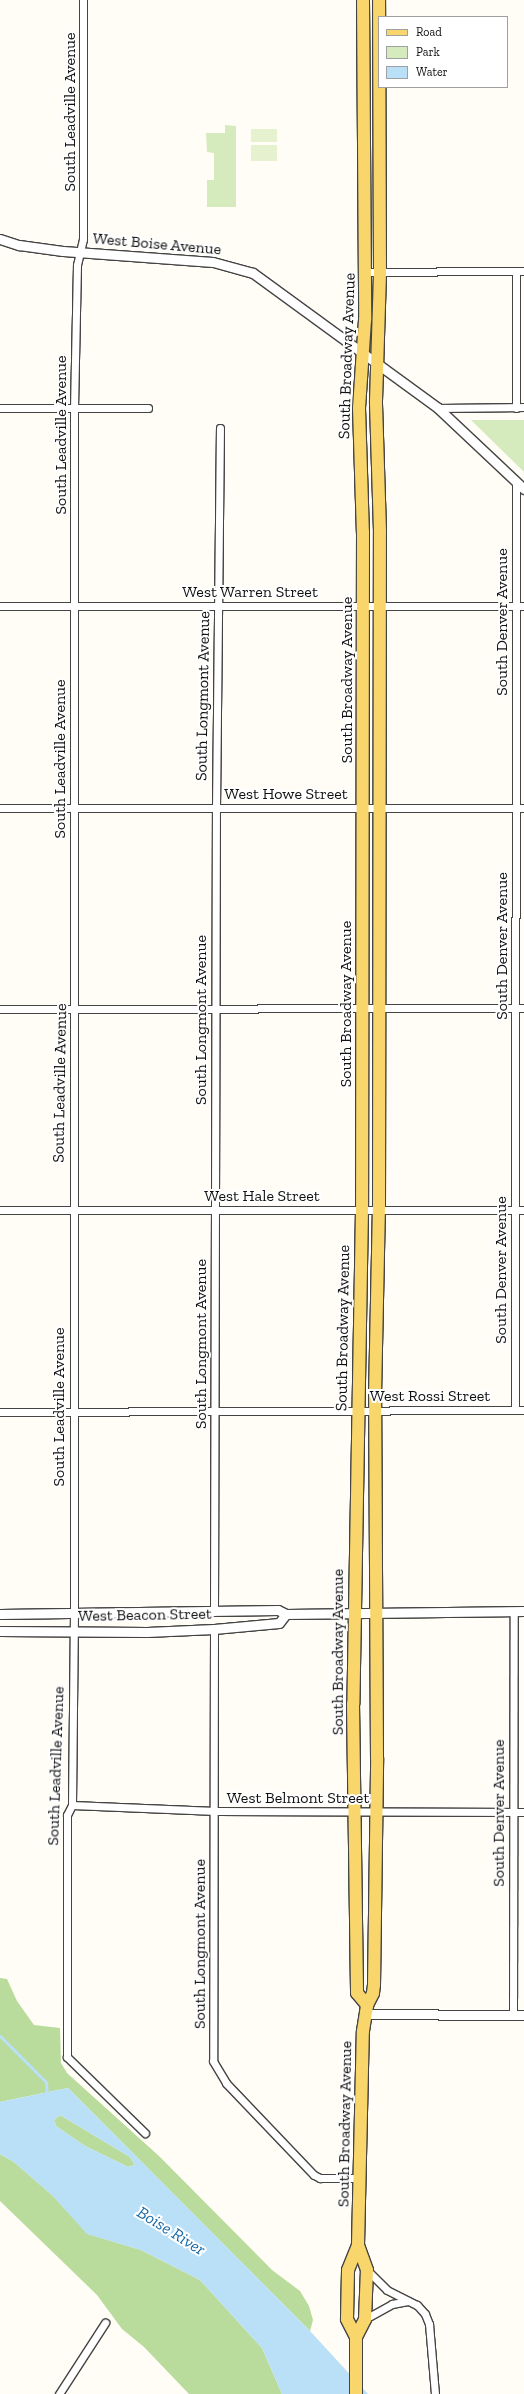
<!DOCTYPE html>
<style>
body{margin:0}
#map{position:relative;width:524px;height:2394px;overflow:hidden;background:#fffdf5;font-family:"Zilla Slab",serif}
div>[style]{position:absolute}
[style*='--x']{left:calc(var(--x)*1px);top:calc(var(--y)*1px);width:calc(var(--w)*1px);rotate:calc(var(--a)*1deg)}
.green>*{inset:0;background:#d5ebbd}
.forest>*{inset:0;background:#b9dc9c}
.pitch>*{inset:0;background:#e6f2cf}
.water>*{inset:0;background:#b9e0f7}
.stream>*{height:3px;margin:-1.5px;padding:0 1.5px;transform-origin:1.5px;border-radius:1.5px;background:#b9e0f7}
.roads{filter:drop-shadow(1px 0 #444) drop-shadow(-1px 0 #444) drop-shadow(0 1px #444) drop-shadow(0 -1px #444)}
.minor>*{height:7px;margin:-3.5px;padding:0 3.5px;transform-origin:3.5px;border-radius:3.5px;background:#fff}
.tertiary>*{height:9px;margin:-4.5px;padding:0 4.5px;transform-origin:4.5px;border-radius:4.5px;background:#fff}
.primary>*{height:12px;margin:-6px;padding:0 6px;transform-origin:6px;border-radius:6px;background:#f9d66b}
span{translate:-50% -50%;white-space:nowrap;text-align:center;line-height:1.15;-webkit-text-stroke:4px #fff;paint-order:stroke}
.street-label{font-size:16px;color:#111}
.water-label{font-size:17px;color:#1768a6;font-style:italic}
.legend{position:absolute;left:378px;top:16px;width:130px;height:72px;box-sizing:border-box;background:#fff;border:1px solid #a0a0a0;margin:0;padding:5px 7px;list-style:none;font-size:12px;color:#111}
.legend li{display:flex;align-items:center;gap:8px;height:20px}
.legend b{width:20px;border:1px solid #a0a0a0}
</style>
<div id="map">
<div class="green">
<div style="clip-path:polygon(225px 125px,236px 126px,236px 207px,207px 207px,207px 180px,214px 180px,214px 153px,207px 152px,206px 133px,225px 133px)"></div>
<div style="clip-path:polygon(471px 420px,524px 420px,524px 472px)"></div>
</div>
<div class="forest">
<div style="clip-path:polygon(0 1978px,7px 1979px,17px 2001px,34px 2025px,60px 2028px,61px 2063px,67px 2073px,159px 2156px,272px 2270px,300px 2291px,309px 2306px,313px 2320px,310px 2331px,68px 2088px,0 2102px)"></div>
<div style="clip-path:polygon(60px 2115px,130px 2157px,135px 2165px,128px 2167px,85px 2146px,56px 2126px,54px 2120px)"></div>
<div style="clip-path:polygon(0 2154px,14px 2162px,53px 2196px,88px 2234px,141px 2250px,200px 2280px,262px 2348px,282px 2394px,189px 2394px,144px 2347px,122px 2329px,97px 2295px,0 2201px)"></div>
</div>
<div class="pitch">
<div style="clip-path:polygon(251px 129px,277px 129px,277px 142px,251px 142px)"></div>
<div style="clip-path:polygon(251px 145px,277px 145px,277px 161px,251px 161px)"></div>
</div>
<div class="water">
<div style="clip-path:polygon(evenodd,68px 2088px,310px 2331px,368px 2394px,282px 2394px,262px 2348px,200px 2280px,141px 2250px,87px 2234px,53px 2196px,14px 2162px,0 2154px,0 2102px,68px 2088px,60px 2115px,130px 2157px,135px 2165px,128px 2167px,85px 2146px,56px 2126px,54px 2120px,60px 2115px)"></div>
</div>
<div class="stream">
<div style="--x:0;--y:2036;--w:65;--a:45"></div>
<div style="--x:46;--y:2082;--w:13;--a:86"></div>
</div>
<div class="roads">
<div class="minor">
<div style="--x:83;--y:0;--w:239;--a:90"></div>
<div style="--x:83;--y:239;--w:27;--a:103"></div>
<div style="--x:77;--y:265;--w:143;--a:91.2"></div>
<div style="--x:74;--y:408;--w:1205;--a:90"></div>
<div style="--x:74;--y:1613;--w:192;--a:90.6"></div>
<div style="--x:72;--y:1805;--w:11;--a:117"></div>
<div style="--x:67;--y:1815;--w:242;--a:90"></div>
<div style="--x:67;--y:2057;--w:109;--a:44.3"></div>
<div style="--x:366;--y:272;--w:158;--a:-0.4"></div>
<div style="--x:0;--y:408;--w:148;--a:0"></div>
<div style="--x:438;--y:408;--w:86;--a:-0.7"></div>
<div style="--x:516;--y:408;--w:137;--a:-90"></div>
<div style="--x:0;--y:606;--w:524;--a:0"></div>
<div style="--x:0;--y:808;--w:524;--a:0"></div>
<div style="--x:0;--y:1009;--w:524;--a:-0.11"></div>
<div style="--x:0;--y:1210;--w:524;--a:0"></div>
<div style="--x:515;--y:1410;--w:928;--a:-89.94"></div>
<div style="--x:0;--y:1412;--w:524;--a:-0.22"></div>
<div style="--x:214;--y:1612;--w:804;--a:-89.86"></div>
<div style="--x:216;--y:808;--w:380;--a:-89.4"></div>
<div style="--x:214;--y:1629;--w:432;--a:90.1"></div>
<div style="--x:213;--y:2061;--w:26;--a:59"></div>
<div style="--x:226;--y:2083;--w:127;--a:46.3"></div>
<div style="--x:314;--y:2175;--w:7;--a:27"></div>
<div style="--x:320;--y:2178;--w:40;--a:0"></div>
<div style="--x:72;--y:1805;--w:144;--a:2.4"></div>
<div style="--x:216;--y:1811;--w:308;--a:0.2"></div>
<div style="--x:513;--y:2015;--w:404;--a:-89.9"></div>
<div style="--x:367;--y:2270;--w:28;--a:45"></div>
<div style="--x:387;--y:2290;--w:34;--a:27"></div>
<div style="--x:417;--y:2305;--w:12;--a:48"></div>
<div style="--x:425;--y:2314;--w:11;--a:68"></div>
<div style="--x:429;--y:2324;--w:70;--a:85.1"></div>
<div style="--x:365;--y:2319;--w:31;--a:-29"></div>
<div style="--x:392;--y:2304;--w:16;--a:-11"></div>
<div style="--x:59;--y:2394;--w:85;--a:-57.1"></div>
</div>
<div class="tertiary">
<div style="--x:0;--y:239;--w:20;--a:18"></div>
<div style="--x:19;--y:245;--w:44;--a:7.8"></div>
<div style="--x:63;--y:251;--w:150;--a:4.2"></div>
<div style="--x:213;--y:262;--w:41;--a:15.4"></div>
<div style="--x:253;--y:273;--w:229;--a:36.1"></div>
<div style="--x:438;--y:408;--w:118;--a:43.3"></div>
<div style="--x:0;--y:1614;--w:278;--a:-0.8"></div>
<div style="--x:278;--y:1610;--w:9;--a:27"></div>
<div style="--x:286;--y:1614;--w:238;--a:-0.7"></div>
<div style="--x:0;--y:1631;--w:147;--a:0.4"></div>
<div style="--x:147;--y:1632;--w:67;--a:-2.6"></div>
<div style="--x:214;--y:1629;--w:65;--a:-5.3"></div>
<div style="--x:279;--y:1623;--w:11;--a:-52"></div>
<div style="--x:366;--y:2014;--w:158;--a:0.4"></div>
</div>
<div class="primary">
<div style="--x:363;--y:0;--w:320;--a:89.6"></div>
<div style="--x:365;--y:320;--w:88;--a:93.9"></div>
<div style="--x:359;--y:408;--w:124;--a:88.2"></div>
<div style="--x:363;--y:532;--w:678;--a:90.08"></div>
<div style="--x:362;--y:1210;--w:494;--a:91"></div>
<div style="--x:353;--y:1704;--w:289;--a:89.2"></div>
<div style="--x:357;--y:1993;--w:16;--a:50"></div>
<div style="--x:356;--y:2337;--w:20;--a:-63"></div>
<div style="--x:365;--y:2319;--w:49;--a:-87.7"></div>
<div style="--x:367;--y:2270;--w:27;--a:-110"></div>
<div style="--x:358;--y:2245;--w:214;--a:-88.7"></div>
<div style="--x:363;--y:2031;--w:26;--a:-81"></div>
<div style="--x:367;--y:2005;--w:13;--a:-63"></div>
<div style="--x:373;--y:1993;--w:8;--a:-83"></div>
<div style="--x:374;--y:1985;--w:227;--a:-89.2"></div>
<div style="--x:377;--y:1758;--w:362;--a:-90.3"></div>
<div style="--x:375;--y:1396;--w:186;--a:-88.8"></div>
<div style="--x:379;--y:1210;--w:679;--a:-89.92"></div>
<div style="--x:380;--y:531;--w:130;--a:-91.8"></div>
<div style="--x:376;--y:401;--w:129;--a:-88.2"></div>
<div style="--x:380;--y:272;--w:272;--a:-90.2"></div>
<div style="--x:356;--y:2394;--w:57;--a:-90"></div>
<div style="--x:356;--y:2337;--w:20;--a:-117"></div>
<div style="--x:347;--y:2319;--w:49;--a:-88.8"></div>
<div style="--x:348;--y:2270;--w:27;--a:-68"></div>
</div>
</div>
<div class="street-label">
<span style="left:70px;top:112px;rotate:-90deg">South Leadville Avenue</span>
<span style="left:157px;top:244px;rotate:5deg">West Boise Avenue</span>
<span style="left:347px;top:356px;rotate:-88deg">South Broadway Avenue</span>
<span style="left:61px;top:435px;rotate:-90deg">South Leadville Avenue</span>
<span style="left:250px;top:592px">West Warren Street</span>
<span style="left:502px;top:622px;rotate:-90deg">South Denver Avenue</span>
<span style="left:347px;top:680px;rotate:-90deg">South Broadway Avenue</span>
<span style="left:203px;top:696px;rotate:-89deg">South Longmont Avenue</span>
<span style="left:60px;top:759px;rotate:-90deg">South Leadville Avenue</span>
<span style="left:286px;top:794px">West Howe Street</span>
<span style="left:502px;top:946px;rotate:-90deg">South Denver Avenue</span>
<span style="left:346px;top:1004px;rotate:-90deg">South Broadway Avenue</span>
<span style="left:201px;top:1020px;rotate:-90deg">South Longmont Avenue</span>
<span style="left:60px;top:1083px;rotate:-89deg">South Leadville Avenue</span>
<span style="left:262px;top:1196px">West Hale Street</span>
<span style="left:501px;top:1270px;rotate:-90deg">South Denver Avenue</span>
<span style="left:343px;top:1328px;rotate:-89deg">South Broadway Avenue</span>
<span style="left:201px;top:1344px;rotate:-90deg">South Longmont Avenue</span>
<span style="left:430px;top:1396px">West Rossi Street</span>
<span style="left:59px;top:1407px;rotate:-90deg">South Leadville Avenue</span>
<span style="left:145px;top:1615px;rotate:-1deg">West Beacon Street</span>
<span style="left:338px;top:1652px;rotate:-90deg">South Broadway Avenue</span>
<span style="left:56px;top:1766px;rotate:-88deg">South Leadville Avenue</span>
<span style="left:298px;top:1798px">West Belmont Street</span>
<span style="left:499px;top:1813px;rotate:-90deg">South Denver Avenue</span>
<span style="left:200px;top:1944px;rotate:-90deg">South Longmont Avenue</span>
<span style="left:345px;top:2124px;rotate:-89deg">South Broadway Avenue</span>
</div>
<div class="water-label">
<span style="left:171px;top:2231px;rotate:32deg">Boise River</span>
</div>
<ul class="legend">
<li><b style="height:5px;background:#f9d66b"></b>Road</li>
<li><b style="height:11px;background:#d5ebbd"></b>Park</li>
<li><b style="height:11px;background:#b9e0f7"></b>Water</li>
</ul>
</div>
